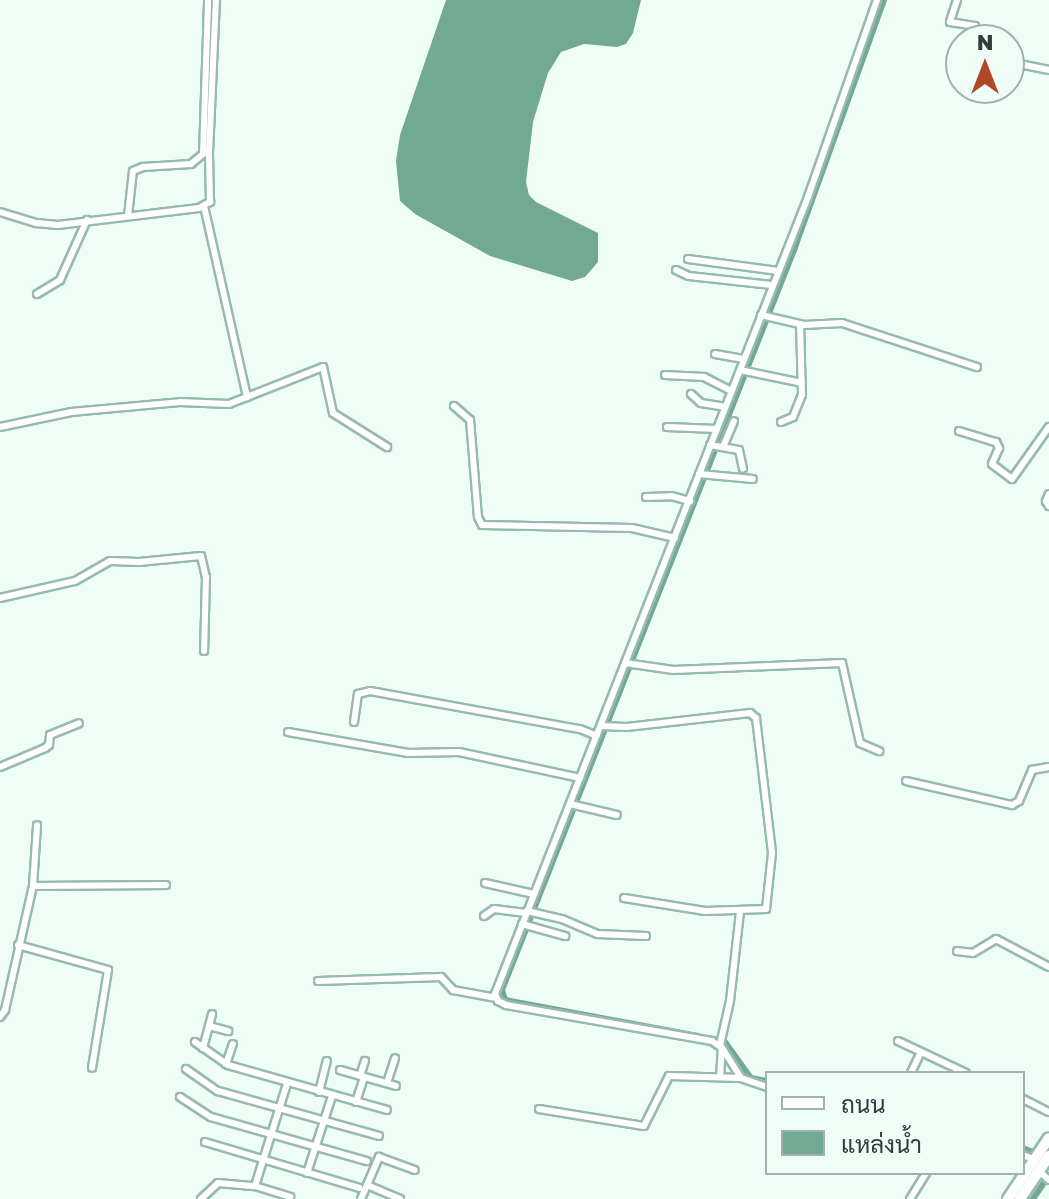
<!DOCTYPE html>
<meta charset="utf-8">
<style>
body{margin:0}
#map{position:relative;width:1049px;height:1199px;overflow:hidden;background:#eefef7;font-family:"Golos Text",Sarabun,sans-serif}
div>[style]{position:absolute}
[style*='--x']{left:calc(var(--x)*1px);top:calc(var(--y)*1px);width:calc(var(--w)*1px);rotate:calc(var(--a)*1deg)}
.water>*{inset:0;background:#71a995}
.canal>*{height:6px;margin:-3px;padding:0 3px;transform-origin:3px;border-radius:3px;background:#71a995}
.roads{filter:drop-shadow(2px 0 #96bbad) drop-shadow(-2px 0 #96bbad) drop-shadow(0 2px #96bbad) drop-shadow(0 -2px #96bbad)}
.street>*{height:6px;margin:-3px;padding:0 3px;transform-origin:3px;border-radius:3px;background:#fff}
.primary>*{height:10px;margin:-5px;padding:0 5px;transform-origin:5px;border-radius:5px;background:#fff}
span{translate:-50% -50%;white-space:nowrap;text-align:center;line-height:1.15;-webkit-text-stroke:6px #eefef7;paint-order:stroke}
.legend{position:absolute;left:765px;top:1071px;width:260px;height:104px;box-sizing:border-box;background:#eefef7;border:2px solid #a1b1ab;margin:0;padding:10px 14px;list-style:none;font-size:24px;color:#2e3e38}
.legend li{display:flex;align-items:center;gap:16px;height:40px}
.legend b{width:40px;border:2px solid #a1b1ab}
.north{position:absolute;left:945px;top:24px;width:80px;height:80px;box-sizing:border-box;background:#eefef7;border:2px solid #a1b1ab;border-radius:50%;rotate:0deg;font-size:22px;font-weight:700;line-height:32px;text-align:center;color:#2e3e38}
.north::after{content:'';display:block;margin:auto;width:28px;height:36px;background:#b04827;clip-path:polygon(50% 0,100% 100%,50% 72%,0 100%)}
</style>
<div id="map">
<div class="water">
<div style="clip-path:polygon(446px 0,641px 0,633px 33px,626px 44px,617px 47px,584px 44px,561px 52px,548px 73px,533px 122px,526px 182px,529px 195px,536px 202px,598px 233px,598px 262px,585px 277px,572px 281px,490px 256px,415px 214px,400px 201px,396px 161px,400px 135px)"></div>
</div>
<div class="canal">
<div style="--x:698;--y:1036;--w:196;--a:-169.4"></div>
<div style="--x:505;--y:1000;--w:10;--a:-107"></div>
<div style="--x:502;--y:990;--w:796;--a:-68.47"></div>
<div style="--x:794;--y:250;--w:266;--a:-70.2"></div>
<div style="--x:709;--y:1038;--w:16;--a:14"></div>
<div style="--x:725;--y:1042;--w:44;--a:54.2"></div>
<div style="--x:751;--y:1078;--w:16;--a:11"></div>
<div style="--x:1023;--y:1148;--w:16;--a:22"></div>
<div style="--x:1033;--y:1199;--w:29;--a:-56"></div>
</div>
<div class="roads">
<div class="street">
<div style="--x:957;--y:0;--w:23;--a:108"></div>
<div style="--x:950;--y:22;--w:25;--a:9"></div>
<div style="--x:975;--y:26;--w:14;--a:94"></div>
<div style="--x:1009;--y:62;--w:41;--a:11.3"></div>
<div style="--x:204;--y:206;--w:196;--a:77.3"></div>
<div style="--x:0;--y:212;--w:38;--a:17"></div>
<div style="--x:36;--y:223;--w:22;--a:5"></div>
<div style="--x:58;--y:225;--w:142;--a:-6.9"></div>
<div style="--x:199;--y:208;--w:13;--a:-29"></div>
<div style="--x:210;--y:202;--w:49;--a:-91.2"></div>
<div style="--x:209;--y:153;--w:153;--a:-87.4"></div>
<div style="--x:128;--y:216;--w:45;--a:-83.7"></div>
<div style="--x:133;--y:171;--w:11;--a:-22"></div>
<div style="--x:143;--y:167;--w:48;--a:-3.6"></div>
<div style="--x:191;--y:164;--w:16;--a:-40"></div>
<div style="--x:203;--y:154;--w:154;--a:-88.1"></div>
<div style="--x:688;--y:259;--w:91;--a:7.6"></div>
<div style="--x:676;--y:270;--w:14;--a:25"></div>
<div style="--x:689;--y:276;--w:83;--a:6.2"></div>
<div style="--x:37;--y:294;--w:27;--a:-31"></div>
<div style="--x:60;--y:280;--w:66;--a:-65.8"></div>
<div style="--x:761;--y:315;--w:44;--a:13.1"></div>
<div style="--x:804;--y:325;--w:38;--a:-3"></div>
<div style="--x:842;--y:323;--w:142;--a:18.1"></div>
<div style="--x:715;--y:354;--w:29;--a:10"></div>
<div style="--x:740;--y:370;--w:63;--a:11.8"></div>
<div style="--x:665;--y:375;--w:39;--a:3"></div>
<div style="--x:704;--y:377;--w:30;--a:27"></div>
<div style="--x:691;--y:394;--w:13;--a:42"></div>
<div style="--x:701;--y:403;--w:24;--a:9"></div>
<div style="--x:454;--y:406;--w:21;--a:41"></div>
<div style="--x:470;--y:420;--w:97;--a:85.3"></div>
<div style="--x:478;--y:517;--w:9;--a:63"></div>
<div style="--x:482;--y:525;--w:150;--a:1.1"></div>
<div style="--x:632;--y:528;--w:44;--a:13.1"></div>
<div style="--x:781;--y:422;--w:13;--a:-23"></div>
<div style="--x:793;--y:417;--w:24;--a:-68"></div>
<div style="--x:802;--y:395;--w:71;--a:-91.6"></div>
<div style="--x:0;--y:427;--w:73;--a:-11.9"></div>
<div style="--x:71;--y:412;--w:109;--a:-5.2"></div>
<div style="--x:180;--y:402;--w:49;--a:2.3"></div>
<div style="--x:229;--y:404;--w:101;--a:-21.5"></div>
<div style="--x:323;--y:367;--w:47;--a:77.7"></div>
<div style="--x:333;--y:413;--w:64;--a:32.2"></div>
<div style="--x:667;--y:427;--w:50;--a:2.3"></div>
<div style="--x:959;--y:431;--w:39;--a:17"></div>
<div style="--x:996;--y:442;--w:7;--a:63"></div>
<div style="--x:999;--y:448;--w:17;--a:114"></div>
<div style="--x:992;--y:464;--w:25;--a:37"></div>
<div style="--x:1012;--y:479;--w:64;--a:-54.6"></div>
<div style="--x:710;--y:445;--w:29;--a:10"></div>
<div style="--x:739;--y:450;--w:19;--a:78"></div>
<div style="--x:723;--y:447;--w:28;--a:-67"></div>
<div style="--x:699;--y:474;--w:54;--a:5.3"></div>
<div style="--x:1049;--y:494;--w:8;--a:113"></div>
<div style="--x:1046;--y:501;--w:6;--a:59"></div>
<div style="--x:646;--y:497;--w:25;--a:-2"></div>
<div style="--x:671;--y:496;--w:20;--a:15"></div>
<div style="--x:0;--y:598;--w:77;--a:-12.8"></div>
<div style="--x:75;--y:581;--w:40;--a:-29.7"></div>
<div style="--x:110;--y:561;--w:29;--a:2"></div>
<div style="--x:139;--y:562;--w:62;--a:-5.5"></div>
<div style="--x:201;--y:556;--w:22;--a:77"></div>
<div style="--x:206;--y:577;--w:74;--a:91.5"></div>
<div style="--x:625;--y:663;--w:49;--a:8.3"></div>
<div style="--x:673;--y:670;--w:169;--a:-2.4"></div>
<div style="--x:842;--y:663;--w:82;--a:77.3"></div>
<div style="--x:860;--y:743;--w:21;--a:23"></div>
<div style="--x:354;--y:722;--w:28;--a:-82"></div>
<div style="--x:358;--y:694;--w:12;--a:-14"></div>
<div style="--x:370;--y:691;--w:213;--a:10.3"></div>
<div style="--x:580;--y:729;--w:18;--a:22"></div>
<div style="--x:601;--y:726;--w:26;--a:2"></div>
<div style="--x:627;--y:727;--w:124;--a:-6.5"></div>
<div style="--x:750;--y:713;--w:8;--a:40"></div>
<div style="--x:756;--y:718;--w:136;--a:83.2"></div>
<div style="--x:772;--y:853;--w:56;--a:96.1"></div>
<div style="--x:766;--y:909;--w:61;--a:178.1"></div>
<div style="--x:705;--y:911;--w:82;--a:-170.9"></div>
<div style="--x:288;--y:732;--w:122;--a:9.9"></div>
<div style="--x:408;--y:753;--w:51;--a:-1.1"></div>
<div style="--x:459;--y:752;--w:124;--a:12.1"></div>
<div style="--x:0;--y:767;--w:49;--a:-22.9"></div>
<div style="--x:45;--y:748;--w:5;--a:-37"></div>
<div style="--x:49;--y:745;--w:10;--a:-84"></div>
<div style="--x:50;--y:735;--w:31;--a:-22"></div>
<div style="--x:906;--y:781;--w:109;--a:12.8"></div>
<div style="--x:1012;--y:805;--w:8;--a:-30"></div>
<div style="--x:1019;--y:801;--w:34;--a:-67"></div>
<div style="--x:1032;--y:770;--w:17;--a:-10"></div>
<div style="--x:570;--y:804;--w:48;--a:13.2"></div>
<div style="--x:485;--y:883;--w:50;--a:12.7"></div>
<div style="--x:33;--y:886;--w:133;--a:-0.4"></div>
<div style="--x:527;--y:911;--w:36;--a:13"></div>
<div style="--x:562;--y:919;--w:39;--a:23"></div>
<div style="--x:598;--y:934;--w:48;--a:2.4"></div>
<div style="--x:484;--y:916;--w:12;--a:-35"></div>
<div style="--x:494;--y:909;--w:32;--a:7"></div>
<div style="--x:522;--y:924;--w:45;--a:15.6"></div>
<div style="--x:18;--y:945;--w:93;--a:15.5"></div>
<div style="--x:108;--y:970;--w:99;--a:99.3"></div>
<div style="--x:957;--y:951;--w:16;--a:7"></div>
<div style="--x:973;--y:953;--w:27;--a:-31"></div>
<div style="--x:996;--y:939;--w:60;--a:27.8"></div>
<div style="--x:318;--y:981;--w:123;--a:-1.9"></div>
<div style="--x:441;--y:977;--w:18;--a:47"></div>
<div style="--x:453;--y:990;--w:44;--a:10.5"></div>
<div style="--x:0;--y:1017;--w:9;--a:-54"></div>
<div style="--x:5;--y:1010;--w:127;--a:-77.3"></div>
<div style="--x:33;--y:886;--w:61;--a:-86.2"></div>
<div style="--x:209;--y:1026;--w:20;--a:15"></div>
<div style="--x:898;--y:1041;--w:75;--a:25.2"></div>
<div style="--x:195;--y:1042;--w:40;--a:34.9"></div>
<div style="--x:228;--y:1065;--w:165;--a:15.8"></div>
<div style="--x:720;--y:1045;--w:45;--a:-77.2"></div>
<div style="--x:730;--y:1001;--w:90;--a:-83.6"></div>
<div style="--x:203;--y:1048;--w:35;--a:-75"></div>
<div style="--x:226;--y:1064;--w:21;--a:-71"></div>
<div style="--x:186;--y:1069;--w:39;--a:35"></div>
<div style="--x:218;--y:1091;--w:167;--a:15.6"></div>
<div style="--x:340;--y:1070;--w:58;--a:15.9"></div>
<div style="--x:911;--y:1073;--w:23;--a:-65"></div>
<div style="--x:360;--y:1076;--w:16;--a:-72"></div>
<div style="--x:720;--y:1076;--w:28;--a:-86"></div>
<div style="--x:387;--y:1083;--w:26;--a:-72"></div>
<div style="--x:767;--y:1087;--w:28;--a:-161"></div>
<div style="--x:741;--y:1078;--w:36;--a:-122"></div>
<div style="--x:722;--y:1048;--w:12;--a:-145"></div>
<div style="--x:712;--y:1041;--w:209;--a:-170.1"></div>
<div style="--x:506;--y:1005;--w:9;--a:-153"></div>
<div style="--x:498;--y:1001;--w:8;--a:-113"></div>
<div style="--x:495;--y:994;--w:856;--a:-68.56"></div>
<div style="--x:808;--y:197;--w:209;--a:-70.7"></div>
<div style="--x:319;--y:1092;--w:32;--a:-76"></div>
<div style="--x:180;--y:1097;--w:37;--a:33"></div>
<div style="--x:211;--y:1117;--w:162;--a:15.8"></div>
<div style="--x:1023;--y:1099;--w:29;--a:27"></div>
<div style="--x:356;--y:1102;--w:26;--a:-72"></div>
<div style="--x:539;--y:1109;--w:106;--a:9.2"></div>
<div style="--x:644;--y:1126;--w:56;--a:-63.4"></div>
<div style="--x:669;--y:1076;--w:72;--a:1.6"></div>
<div style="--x:205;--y:1142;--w:161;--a:16.6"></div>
<div style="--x:1023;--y:1155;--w:13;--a:23"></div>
<div style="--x:1039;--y:1171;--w:13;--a:42"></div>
<div style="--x:307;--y:1173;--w:81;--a:-72"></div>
<div style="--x:367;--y:1185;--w:36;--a:23"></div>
<div style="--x:255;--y:1186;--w:37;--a:17"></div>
<div style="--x:201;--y:1199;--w:23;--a:-43"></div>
<div style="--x:218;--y:1183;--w:37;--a:5"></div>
<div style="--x:255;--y:1186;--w:107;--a:-72.6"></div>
<div style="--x:361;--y:1199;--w:46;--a:-66.8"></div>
<div style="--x:379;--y:1157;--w:38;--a:20"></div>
<div style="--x:910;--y:1199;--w:31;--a:-58"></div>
</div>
<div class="primary">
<div style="--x:1008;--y:1199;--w:73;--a:-56.1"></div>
<div style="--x:1020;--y:1199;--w:52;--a:-56"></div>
</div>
</div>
<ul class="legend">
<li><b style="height:10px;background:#fff"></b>ถนน</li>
<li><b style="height:22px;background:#71a995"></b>แหล่งน้ำ</li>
</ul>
<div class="north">N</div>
</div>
